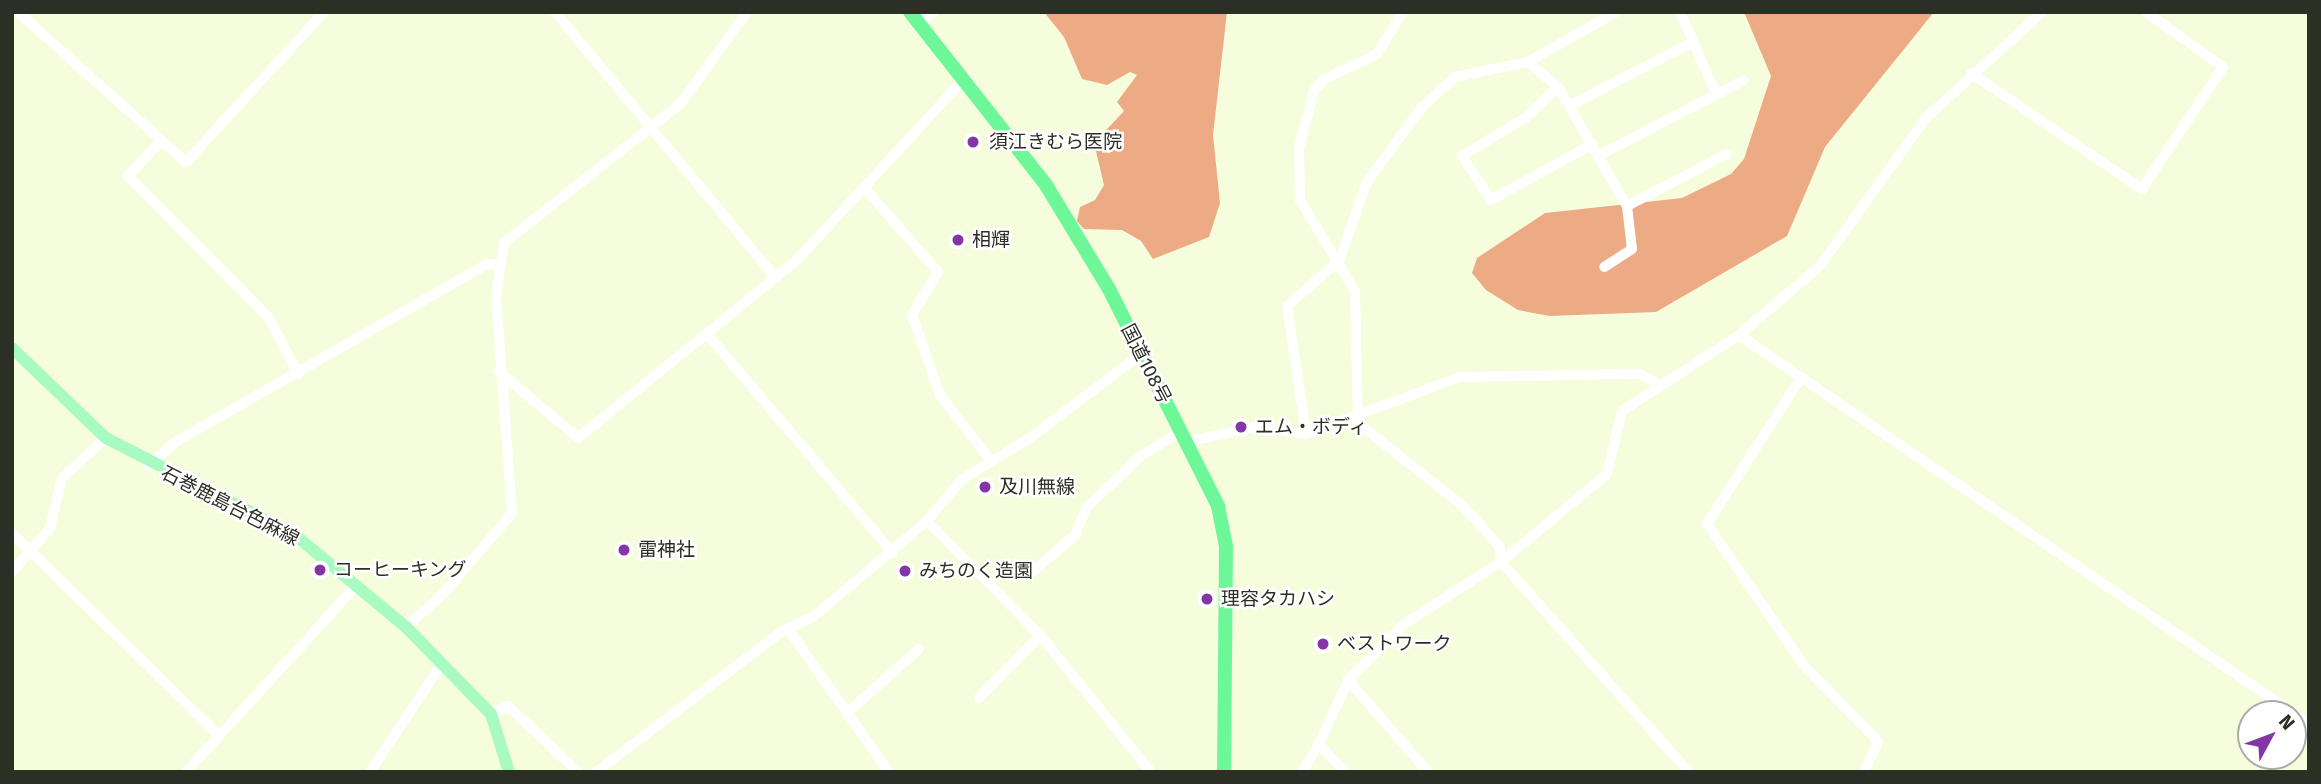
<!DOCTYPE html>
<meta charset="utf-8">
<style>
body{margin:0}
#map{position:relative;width:2321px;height:784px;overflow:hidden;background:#f5fddd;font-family:"Fira Sans","Noto Sans JP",sans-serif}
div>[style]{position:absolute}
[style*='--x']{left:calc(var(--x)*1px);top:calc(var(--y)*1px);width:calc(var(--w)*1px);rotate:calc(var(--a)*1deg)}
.forest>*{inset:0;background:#ecab84}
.minor>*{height:10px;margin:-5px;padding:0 5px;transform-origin:5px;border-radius:5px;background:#fff}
.major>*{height:12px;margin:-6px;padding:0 6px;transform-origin:6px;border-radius:6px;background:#a8fac2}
.highway>*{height:14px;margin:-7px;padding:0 7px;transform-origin:7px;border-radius:7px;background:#6ef799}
.dots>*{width:19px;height:19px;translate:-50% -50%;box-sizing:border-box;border:4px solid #fff;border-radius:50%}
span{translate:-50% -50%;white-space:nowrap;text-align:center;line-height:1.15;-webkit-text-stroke:5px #fff;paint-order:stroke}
.poi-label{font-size:19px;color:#2c2f23}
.left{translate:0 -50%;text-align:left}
.street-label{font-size:19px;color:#2c2f23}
.frame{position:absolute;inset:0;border:14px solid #2c2f23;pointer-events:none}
.north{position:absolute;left:2237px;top:700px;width:70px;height:70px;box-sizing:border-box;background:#fff;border:2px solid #abaca7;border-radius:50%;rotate:49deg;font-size:19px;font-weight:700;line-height:28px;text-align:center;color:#2c2f23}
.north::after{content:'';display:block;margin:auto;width:24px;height:32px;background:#8436a6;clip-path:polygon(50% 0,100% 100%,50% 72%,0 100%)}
</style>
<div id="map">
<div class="forest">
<div style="clip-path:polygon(1044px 12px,1227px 12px,1213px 135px,1220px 203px,1209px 237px,1153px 259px,1141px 241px,1122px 230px,1084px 229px,1077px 221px,1080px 207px,1095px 200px,1104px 185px,1094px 143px,1124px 111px,1117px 102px,1137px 75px,1130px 72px,1107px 85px,1082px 79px,1064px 37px)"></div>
<div style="clip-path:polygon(1744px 12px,1934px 12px,1825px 147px,1787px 236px,1656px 312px,1549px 316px,1518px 310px,1486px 290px,1472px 273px,1477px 258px,1545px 213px,1682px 198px,1731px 174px,1744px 159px,1771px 76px)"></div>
</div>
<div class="minor">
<div style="--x:18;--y:12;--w:225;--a:41.8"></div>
<div style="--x:186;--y:162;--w:204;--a:-47.4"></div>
<div style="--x:555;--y:12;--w:346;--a:50.3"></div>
<div style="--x:1403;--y:12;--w:49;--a:121.8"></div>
<div style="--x:1377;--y:54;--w:60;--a:154.3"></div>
<div style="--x:1323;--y:80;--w:14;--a:129"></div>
<div style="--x:1314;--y:91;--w:59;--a:104.7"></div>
<div style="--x:1299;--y:148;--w:52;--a:88.9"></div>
<div style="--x:1300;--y:200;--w:106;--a:58.9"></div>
<div style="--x:1355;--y:291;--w:132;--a:88.7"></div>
<div style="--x:1358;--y:423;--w:132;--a:38.3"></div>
<div style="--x:1462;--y:505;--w:57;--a:47.9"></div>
<div style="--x:1500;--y:547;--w:15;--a:86"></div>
<div style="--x:1501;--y:562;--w:282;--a:48.2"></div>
<div style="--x:1680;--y:12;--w:90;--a:66.3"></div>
<div style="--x:920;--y:22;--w:17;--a:-36"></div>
<div style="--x:1528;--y:62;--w:101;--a:-29.6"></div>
<div style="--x:1971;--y:73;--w:207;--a:34.2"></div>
<div style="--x:2142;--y:189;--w:146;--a:-56.4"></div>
<div style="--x:2223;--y:67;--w:95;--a:-144.5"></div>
<div style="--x:1558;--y:87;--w:45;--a:136.8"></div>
<div style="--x:1525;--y:118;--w:74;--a:148.9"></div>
<div style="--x:1462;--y:156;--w:53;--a:56.6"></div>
<div style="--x:1491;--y:200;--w:116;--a:-28.8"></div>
<div style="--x:1571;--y:105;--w:137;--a:-27.3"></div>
<div style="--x:160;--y:142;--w:47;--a:133.3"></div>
<div style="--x:128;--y:176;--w:200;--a:45.2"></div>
<div style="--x:269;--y:318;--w:63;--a:62.6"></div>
<div style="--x:1600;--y:155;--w:162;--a:-27.5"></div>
<div style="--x:866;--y:190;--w:109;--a:48.7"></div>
<div style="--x:938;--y:272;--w:50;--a:121.2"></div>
<div style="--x:912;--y:315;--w:85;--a:70.7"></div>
<div style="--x:940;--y:395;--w:83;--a:52.3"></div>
<div style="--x:1627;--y:206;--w:113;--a:-27.5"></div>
<div style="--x:708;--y:335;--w:286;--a:49.7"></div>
<div style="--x:1739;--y:335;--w:690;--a:34.31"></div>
<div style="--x:498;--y:371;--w:104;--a:39.9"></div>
<div style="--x:578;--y:438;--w:281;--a:-39.1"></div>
<div style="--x:796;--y:261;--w:251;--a:-47.3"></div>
<div style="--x:1800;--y:379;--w:172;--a:122.7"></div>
<div style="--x:1707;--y:524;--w:173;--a:55.6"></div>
<div style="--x:1805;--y:667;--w:104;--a:45.4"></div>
<div style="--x:1878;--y:741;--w:34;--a:114"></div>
<div style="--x:1306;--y:434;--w:129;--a:-98.4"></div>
<div style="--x:1287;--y:306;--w:69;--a:-40.9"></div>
<div style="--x:1339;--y:261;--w:84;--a:-70.5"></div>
<div style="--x:1367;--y:182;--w:93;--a:-53.7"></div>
<div style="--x:1422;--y:107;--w:45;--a:-42.3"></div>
<div style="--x:1455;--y:77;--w:75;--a:-11.6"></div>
<div style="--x:1528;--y:62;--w:39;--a:40"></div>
<div style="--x:1558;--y:87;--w:138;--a:59.9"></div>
<div style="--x:1627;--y:206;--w:43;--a:83.4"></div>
<div style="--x:1632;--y:249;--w:33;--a:147"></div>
<div style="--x:1185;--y:442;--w:72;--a:-12.1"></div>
<div style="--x:1255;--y:427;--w:51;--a:7.8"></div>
<div style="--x:1306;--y:434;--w:164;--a:-20.3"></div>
<div style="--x:1460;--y:377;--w:180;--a:-1"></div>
<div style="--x:1640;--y:374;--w:23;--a:29"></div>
<div style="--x:149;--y:465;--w:37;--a:-41"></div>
<div style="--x:177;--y:441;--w:357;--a:-29.7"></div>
<div style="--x:487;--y:264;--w:10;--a:6"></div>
<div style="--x:927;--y:521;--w:161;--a:45.3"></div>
<div style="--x:1040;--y:635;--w:176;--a:51"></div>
<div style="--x:12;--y:533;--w:290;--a:44.4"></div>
<div style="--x:12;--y:572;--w:58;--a:-49.2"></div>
<div style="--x:50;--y:528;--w:51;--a:-76.5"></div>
<div style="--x:62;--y:478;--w:59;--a:-42.3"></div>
<div style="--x:1028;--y:576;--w:62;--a:-41.1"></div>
<div style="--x:1075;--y:535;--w:29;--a:-68"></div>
<div style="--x:1086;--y:508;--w:77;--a:-43.4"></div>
<div style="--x:1142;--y:455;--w:44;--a:-31.2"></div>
<div style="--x:406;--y:627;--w:51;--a:-41.8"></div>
<div style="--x:444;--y:593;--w:105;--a:-49.6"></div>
<div style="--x:512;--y:513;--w:217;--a:-94.2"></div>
<div style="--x:496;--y:297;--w:55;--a:-81.6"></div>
<div style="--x:504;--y:243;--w:226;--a:-38.3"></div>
<div style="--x:681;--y:103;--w:112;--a:-54"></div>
<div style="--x:788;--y:629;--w:175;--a:54.8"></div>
<div style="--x:1348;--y:680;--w:122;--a:49"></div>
<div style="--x:979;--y:698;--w:88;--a:-45.9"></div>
<div style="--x:848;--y:712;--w:95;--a:-41.6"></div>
<div style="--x:491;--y:714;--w:19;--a:-25"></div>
<div style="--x:508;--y:706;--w:96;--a:43.3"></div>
<div style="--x:186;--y:772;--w:253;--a:-47.6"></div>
<div style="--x:370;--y:772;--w:132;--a:-56.4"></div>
<div style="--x:596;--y:772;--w:236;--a:-37.1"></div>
<div style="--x:784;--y:630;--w:32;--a:-24"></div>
<div style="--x:813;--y:617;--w:149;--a:-40.1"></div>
<div style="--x:927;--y:521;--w:55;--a:-50.2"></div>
<div style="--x:962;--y:479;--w:79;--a:-31.1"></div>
<div style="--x:1030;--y:438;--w:139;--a:-37.1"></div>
<div style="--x:1302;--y:772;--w:33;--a:-59"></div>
<div style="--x:1345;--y:772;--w:38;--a:-133"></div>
<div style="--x:1319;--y:744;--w:70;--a:-65.6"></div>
<div style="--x:1348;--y:680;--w:79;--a:-45"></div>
<div style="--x:1404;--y:624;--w:115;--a:-32.6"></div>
<div style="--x:1501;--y:562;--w:138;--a:-39.7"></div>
<div style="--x:1607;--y:474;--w:65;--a:-76.6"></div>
<div style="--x:1622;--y:411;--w:140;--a:-33"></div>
<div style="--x:1739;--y:335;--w:106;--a:-40.4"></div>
<div style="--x:1820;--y:266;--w:182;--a:-54.4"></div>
<div style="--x:1926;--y:118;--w:157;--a:-42.4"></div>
</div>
<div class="major">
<div style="--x:12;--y:348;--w:130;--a:43.8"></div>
<div style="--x:106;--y:438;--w:212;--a:27.2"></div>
<div style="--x:295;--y:535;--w:144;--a:39.7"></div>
<div style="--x:406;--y:627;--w:122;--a:45.7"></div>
<div style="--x:491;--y:714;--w:61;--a:72.8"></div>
</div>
<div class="highway">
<div style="--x:910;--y:12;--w:220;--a:51.8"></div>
<div style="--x:1046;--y:185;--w:122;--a:58.8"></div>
<div style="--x:1109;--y:289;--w:243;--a:63.3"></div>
<div style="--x:1218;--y:506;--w:41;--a:78.7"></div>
<div style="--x:1226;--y:546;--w:226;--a:90.5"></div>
</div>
<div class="dots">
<div style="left:973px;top:142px;background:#8436a6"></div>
<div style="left:958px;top:240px;background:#8436a6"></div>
<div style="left:1241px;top:427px;background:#8436a6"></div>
<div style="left:985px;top:487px;background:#8436a6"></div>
<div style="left:624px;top:550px;background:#8436a6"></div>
<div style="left:320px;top:570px;background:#8436a6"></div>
<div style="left:905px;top:571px;background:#8436a6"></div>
<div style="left:1207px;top:599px;background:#8436a6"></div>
<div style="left:1323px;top:644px;background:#8436a6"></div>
</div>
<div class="poi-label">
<span class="left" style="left:989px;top:142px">須江きむら医院</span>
<span class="left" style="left:972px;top:240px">相輝</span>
<span class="left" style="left:1255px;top:427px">エム・ボディ</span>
<span class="left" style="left:999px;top:487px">及川無線</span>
<span class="left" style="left:638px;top:550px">雷神社</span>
<span class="left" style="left:334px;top:570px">コーヒーキング</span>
<span class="left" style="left:919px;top:571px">みちのく造園</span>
<span class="left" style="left:1221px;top:599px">理容タカハシ</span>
<span class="left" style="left:1337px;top:644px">ベストワーク</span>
</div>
<div class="street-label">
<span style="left:1146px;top:364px;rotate:63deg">国道108号</span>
<span style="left:230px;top:506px;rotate:27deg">石巻鹿島台色麻線</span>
</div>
<div class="frame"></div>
<div class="north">N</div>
</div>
